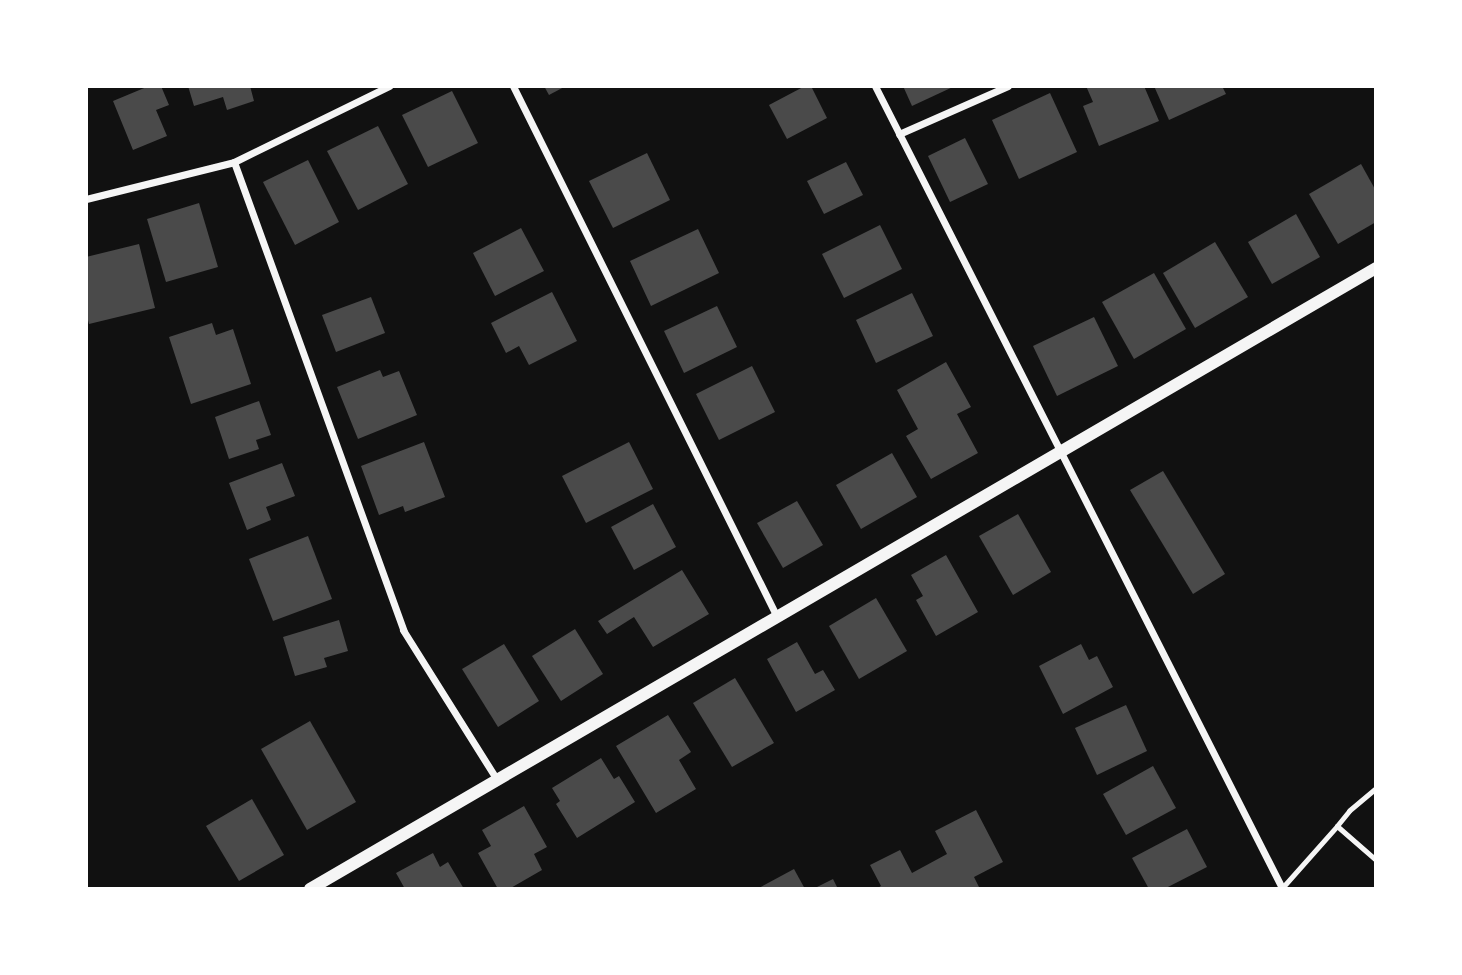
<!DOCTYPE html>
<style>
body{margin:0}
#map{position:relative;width:1462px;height:975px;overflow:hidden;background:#111;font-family:Montserrat,sans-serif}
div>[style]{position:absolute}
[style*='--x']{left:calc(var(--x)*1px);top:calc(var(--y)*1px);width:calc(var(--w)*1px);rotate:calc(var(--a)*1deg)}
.building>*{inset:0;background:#4a4a4a}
.service>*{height:5px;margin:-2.5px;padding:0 2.5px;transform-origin:2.5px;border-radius:2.5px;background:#f5f5f5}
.minor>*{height:7px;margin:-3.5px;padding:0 3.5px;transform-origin:3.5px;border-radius:3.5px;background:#f5f5f5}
.tertiary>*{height:12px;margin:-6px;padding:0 6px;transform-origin:6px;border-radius:6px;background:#f5f5f5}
span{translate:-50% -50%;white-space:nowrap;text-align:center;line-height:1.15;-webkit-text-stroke:6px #fff;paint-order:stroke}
.frame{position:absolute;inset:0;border:88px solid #fff;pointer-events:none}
</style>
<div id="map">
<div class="building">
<div style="clip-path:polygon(149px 86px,161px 86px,169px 105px,156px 110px,167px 136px,133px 150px,113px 101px)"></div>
<div style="clip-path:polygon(188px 86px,250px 86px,254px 101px,227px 110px,223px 97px,194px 106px)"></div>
<div style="clip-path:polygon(544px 86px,566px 86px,549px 95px)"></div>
<div style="clip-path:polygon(805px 86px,811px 86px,827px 118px,787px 139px,769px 105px)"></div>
<div style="clip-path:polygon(903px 86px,955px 86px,912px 106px)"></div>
<div style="clip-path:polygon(1086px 86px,1144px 86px,1159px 121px,1099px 146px,1083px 106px,1093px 102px)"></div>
<div style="clip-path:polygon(1154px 86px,1222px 86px,1226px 94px,1169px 120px)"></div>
<div style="clip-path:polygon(452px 91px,478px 143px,428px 167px,402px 115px)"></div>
<div style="clip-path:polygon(1050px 93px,1077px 152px,1019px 179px,992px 120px)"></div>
<div style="clip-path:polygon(378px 126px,408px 184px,358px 210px,327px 151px)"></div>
<div style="clip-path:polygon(965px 138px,988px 184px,950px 202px,928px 156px)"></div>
<div style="clip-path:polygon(647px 153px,670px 200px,613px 228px,589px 181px)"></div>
<div style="clip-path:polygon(308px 160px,339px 222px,295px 245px,263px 182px)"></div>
<div style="clip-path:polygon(846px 162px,863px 195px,824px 214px,807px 181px)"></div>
<div style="clip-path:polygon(1361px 164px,1376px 191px,1376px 222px,1338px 244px,1309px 194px)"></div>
<div style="clip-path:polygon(199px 203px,218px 267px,166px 282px,147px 219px)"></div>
<div style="clip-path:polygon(1296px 214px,1320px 257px,1272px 284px,1248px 242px)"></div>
<div style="clip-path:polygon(880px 225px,902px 269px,844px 298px,822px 254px)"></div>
<div style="clip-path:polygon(521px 228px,544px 271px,495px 296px,473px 253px)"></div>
<div style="clip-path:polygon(698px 229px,719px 273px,651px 306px,630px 261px)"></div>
<div style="clip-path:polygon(1215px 242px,1248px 297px,1195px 328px,1163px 273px)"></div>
<div style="clip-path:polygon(139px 244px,155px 308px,89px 324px,86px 312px,86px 257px)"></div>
<div style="clip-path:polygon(1154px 273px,1186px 329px,1134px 359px,1102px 302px)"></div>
<div style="clip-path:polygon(552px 292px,577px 341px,529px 365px,519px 346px,506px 353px,491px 323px)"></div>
<div style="clip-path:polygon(912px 293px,933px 336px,876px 363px,856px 320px)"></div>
<div style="clip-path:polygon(371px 297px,385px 333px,336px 352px,322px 315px)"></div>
<div style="clip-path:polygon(717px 306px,737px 347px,684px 373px,664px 331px)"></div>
<div style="clip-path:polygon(1094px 317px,1118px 366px,1057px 396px,1033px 346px)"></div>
<div style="clip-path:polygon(212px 323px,216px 335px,233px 329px,251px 384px,191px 404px,169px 337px)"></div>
<div style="clip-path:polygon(946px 362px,971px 407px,957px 414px,978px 453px,931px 479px,906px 436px,918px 429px,897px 390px)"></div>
<div style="clip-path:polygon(752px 366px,775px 412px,719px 440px,696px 394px)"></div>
<div style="clip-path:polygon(380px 370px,383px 377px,399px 371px,417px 415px,358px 439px,337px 387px)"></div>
<div style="clip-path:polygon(259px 401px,271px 435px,256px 440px,259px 449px,229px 459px,215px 417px)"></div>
<div style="clip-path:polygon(424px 442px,445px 497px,405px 512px,403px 506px,379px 515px,361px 466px)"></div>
<div style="clip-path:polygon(629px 442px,653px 489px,586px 523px,562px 476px)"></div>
<div style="clip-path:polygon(892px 453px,917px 497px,861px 529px,836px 485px)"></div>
<div style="clip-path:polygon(282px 463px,295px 496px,266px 507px,271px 520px,247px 530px,229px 483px)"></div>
<div style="clip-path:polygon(1163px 471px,1225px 574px,1193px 594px,1130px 490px)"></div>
<div style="clip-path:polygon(797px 501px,823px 545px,783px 568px,757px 523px)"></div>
<div style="clip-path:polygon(653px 504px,676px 547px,634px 570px,611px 527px)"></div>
<div style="clip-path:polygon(1018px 514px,1051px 572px,1013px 595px,979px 536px)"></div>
<div style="clip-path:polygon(308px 536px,332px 599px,273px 621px,249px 559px)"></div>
<div style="clip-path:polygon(946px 555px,978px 612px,936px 636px,916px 600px,923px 596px,911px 575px)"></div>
<div style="clip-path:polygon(682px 570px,709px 614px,653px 647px,634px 617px,607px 634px,598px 621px)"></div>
<div style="clip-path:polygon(876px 598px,907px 651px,859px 679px,829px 626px)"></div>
<div style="clip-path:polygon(339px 620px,348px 651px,324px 658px,327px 667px,295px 676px,283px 637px)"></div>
<div style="clip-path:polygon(575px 629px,603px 674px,561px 701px,532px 656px)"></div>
<div style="clip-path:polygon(797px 642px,815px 674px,823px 670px,835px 690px,796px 712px,767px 659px)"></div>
<div style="clip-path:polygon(504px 644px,539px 701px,498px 727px,462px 669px)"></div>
<div style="clip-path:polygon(1081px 644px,1089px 660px,1097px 656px,1113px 687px,1063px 714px,1039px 666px)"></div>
<div style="clip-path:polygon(735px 678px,774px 743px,732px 767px,693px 703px)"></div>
<div style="clip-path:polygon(1126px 705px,1147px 751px,1097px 775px,1075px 728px)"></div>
<div style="clip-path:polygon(668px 715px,691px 752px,679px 760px,696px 789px,656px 813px,616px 746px)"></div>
<div style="clip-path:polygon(310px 721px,356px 802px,307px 830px,261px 749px)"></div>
<div style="clip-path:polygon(601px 758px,614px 779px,619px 776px,635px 802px,577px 838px,556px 804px,560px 801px,552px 788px)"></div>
<div style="clip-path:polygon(1153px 766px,1176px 808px,1126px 835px,1103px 794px)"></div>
<div style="clip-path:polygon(252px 799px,284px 855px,239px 881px,206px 826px)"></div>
<div style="clip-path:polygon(524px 806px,547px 847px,534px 854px,542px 870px,509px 889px,498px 889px,478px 853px,491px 846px,482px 830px)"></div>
<div style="clip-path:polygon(976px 810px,1003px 862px,974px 877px,980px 889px,876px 889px,881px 886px,870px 865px,900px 850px,912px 873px,947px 854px,935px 831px)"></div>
<div style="clip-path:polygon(1187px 829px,1207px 867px,1164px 889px,1149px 889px,1132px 858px)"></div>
<div style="clip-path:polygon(433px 853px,440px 867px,448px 862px,464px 889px,405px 889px,396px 873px)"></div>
<div style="clip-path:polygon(794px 869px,805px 889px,757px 889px)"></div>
<div style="clip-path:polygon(833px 879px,838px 889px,813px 889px)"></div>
</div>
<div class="service">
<div style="--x:1376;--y:788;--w:35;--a:140"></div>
<div style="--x:1349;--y:811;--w:19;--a:129"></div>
<div style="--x:1337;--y:826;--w:52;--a:41.1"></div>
<div style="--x:1282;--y:888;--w:83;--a:-48.4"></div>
</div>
<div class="minor">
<div style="--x:513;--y:86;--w:593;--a:63.56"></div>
<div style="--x:875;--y:86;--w:899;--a:63.09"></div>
<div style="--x:1282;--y:888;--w:2;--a:153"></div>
<div style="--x:899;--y:134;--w:119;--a:-23.8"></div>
<div style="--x:234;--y:162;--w:498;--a:70.1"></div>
<div style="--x:403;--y:630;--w:177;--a:57.9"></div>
<div style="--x:86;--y:199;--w:153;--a:-14"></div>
<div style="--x:234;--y:162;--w:173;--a:-26.1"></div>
</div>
<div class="tertiary">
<div style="--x:310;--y:889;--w:1234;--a:-30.22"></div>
</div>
<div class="frame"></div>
</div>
